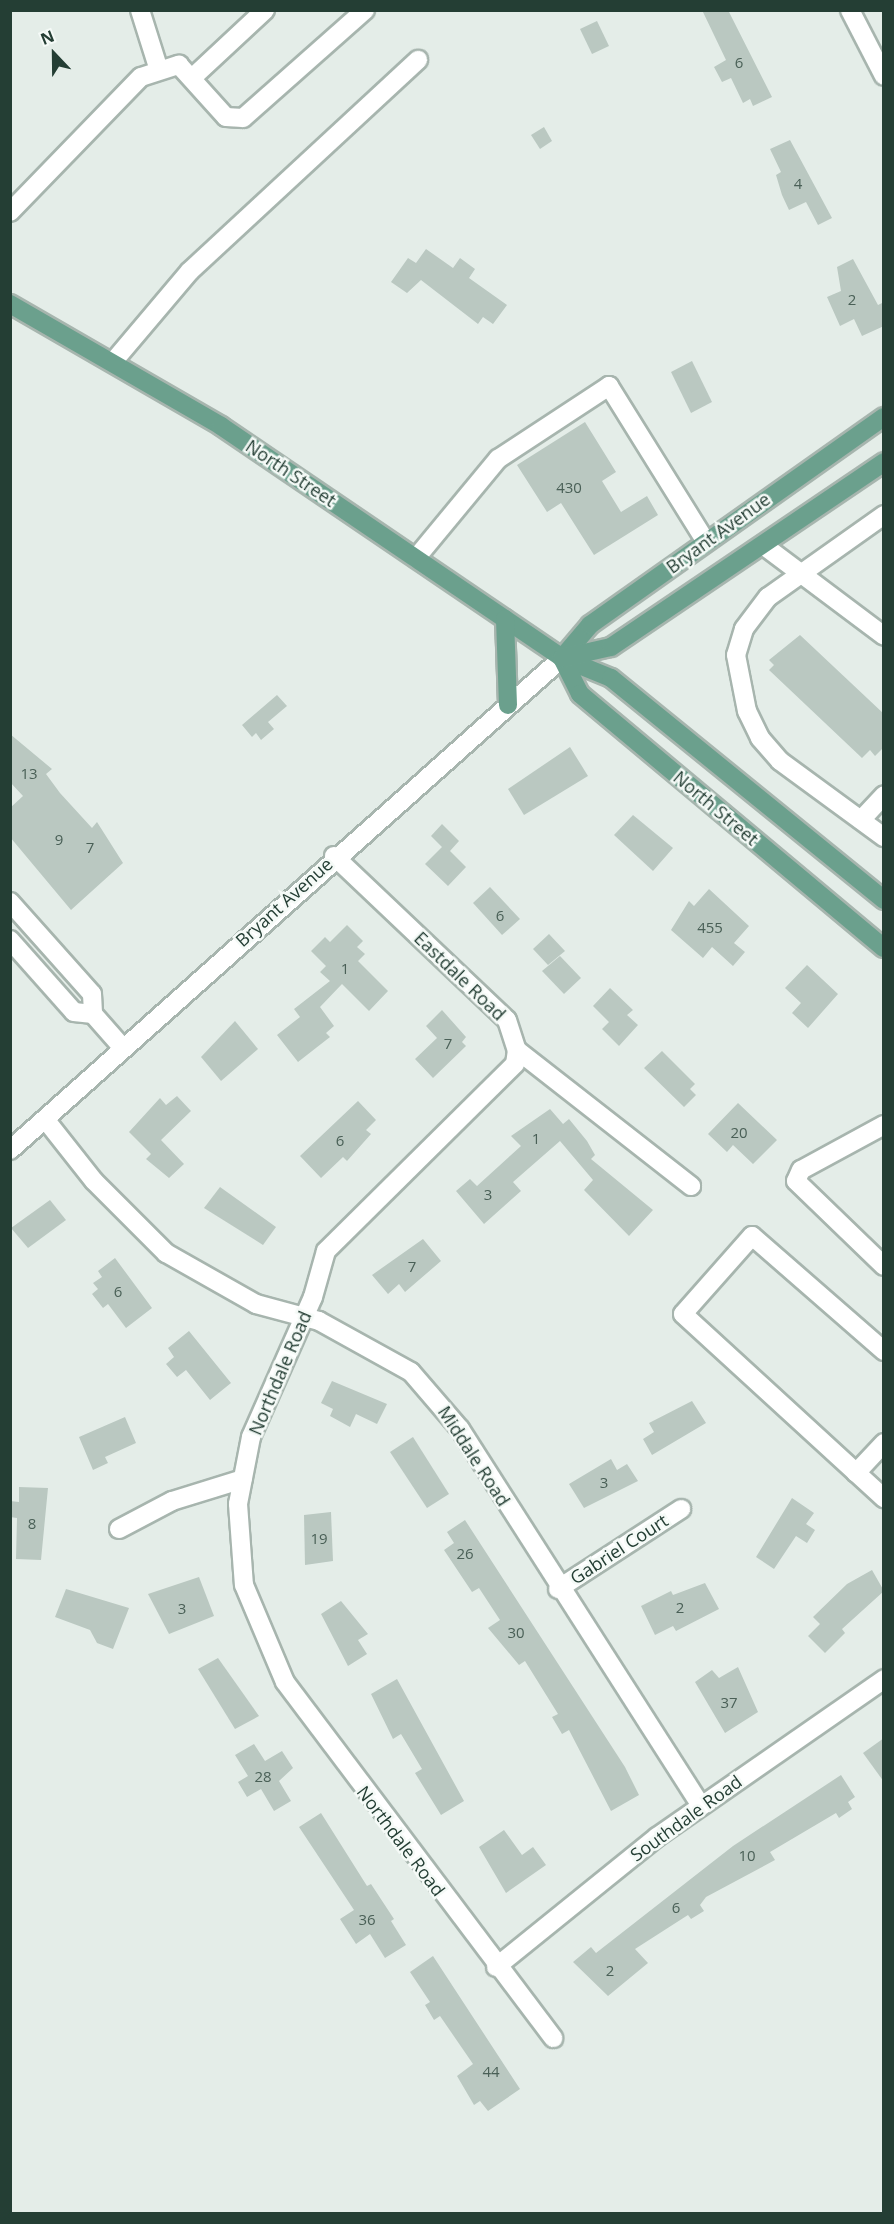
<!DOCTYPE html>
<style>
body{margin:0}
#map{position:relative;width:894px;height:2224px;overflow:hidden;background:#e4ede8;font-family:"Open Sans",sans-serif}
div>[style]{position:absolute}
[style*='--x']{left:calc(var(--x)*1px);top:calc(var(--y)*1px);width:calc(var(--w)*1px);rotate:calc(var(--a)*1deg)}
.building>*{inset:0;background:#bac8c1}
.roads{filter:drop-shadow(2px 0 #a7b5ae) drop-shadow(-2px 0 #a7b5ae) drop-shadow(0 2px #a7b5ae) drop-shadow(0 -2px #a7b5ae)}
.minor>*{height:18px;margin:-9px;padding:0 9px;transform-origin:9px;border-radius:9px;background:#fff}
.major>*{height:18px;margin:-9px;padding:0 9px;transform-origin:9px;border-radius:9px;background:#6ba08d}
span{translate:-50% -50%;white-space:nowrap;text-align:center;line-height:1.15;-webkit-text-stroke:5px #f5faf7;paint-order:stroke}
.number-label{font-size:15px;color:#4a6057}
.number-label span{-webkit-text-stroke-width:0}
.street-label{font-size:18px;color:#243e34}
.frame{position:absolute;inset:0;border:12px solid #243e34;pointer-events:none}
.north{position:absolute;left:24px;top:24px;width:60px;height:60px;-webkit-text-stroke:4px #f5faf7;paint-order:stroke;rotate:338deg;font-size:16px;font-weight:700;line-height:24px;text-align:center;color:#243e34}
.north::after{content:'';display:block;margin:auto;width:21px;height:27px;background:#243e34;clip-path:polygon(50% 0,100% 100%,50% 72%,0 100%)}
</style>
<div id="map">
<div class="building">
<div style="clip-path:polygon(702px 10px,728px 10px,772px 97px,753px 106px,750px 99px,743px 103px,731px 78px,722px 82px,714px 67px,726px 60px)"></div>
<div style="clip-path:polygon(597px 21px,609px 46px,592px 54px,580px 29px)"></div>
<div style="clip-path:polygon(544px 127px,552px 141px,540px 149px,531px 135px)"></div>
<div style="clip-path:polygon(790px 140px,832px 218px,818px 225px,806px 202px,789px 210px,782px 195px,776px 175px,781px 172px,770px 149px)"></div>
<div style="clip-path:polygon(426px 249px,453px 268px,460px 258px,475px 269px,469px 278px,507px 305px,493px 324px,483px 317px,478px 324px,421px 280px,407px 293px,391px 282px,408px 258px,416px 263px)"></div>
<div style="clip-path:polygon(853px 259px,878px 305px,884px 302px,884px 326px,862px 336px,854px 319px,840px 326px,827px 297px,841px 291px,837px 267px)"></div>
<div style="clip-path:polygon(692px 361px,712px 402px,691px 413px,671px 372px)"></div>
<div style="clip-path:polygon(585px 422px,616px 472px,602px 481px,621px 512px,647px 496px,658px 515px,594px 555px,561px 503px,547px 512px,517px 465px)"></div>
<div style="clip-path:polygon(800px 635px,884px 714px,884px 747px,875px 756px,870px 750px,862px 758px,769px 670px,774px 665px,769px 660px)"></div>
<div style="clip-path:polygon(277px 695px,287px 706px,268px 722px,274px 729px,261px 740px,256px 733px,252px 737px,242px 725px)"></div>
<div style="clip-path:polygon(10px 734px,52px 769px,46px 774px,60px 793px,92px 828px,97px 822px,123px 863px,71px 910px,10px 837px,10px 808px,23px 796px,10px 782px)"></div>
<div style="clip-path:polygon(570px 747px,588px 776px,524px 815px,508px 789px)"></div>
<div style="clip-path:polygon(633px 815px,673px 848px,653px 871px,614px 835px)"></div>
<div style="clip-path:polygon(442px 824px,459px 841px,450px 851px,466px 867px,448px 886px,425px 864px,442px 847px,431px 836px)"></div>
<div style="clip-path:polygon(490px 887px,520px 919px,502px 935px,473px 903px)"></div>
<div style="clip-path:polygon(709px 889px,749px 926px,734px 943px,745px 952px,733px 966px,712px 947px,703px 958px,671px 930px,689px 901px,694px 906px)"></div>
<div style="clip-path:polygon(347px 925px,363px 941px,357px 947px,365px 954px,358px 961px,388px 991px,369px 1011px,342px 984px,320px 1007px,334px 1026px,326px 1033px,330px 1037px,298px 1062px,277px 1035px,300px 1017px,294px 1009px,330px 981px,320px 972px,326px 966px,311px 951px,325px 937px,330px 942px)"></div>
<div style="clip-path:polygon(549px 934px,565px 951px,548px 965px,533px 949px)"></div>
<div style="clip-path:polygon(560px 956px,581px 978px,564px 994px,542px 971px)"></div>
<div style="clip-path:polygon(807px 965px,838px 994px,808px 1028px,792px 1013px,801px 1003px,785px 988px)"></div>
<div style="clip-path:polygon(610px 988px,633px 1010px,627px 1015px,638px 1025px,619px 1046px,602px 1029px,609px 1022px,593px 1006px)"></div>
<div style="clip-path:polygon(442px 1010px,466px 1037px,462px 1042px,466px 1046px,433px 1078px,415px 1059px,437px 1038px,426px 1026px)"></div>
<div style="clip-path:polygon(235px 1021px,258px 1049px,221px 1081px,201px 1057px)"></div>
<div style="clip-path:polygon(662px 1051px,695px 1084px,690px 1089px,696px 1095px,684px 1107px,644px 1068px)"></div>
<div style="clip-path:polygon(177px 1096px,191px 1111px,161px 1140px,184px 1164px,169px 1178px,146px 1159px,151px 1154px,129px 1132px,160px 1098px,166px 1105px)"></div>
<div style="clip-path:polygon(358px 1101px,376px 1120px,366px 1130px,371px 1134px,347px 1161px,343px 1157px,321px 1178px,300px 1156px)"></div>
<div style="clip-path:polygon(738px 1103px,777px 1140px,753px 1164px,733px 1145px,727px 1152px,708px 1134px)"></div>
<div style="clip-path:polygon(550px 1109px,563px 1124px,569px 1119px,587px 1141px,595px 1155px,591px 1159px,653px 1210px,629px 1236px,584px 1190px,593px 1180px,560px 1141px,513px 1182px,521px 1191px,484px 1224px,456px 1191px,470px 1179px,477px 1186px,521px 1146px,511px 1136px)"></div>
<div style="clip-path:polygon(220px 1187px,276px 1227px,263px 1245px,204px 1208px)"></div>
<div style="clip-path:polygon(50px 1200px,66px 1220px,28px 1248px,11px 1228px)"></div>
<div style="clip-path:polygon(423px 1239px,441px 1261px,405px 1292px,399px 1284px,388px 1294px,372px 1275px)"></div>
<div style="clip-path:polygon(115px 1258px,152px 1308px,126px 1328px,108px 1304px,103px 1308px,92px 1294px,98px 1289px,93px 1283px,102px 1277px,98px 1271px)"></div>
<div style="clip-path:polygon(189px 1331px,231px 1383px,210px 1400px,186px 1370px,177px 1377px,166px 1364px,174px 1357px,168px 1348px)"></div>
<div style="clip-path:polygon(332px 1381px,387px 1404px,377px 1424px,356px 1414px,350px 1427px,330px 1416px,333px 1409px,321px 1403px)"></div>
<div style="clip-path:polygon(692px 1401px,706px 1423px,652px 1455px,643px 1439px,654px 1432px,649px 1423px)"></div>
<div style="clip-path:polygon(125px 1417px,136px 1443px,105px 1457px,108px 1463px,93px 1470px,79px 1437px)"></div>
<div style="clip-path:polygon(413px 1437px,449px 1494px,427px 1508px,390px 1452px)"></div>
<div style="clip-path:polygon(611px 1459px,617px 1470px,627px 1464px,638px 1481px,584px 1508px,569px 1484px)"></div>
<div style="clip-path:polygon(19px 1487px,48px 1488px,41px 1560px,16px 1559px,17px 1518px,10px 1517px,10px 1501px,19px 1502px)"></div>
<div style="clip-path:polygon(792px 1498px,814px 1513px,806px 1524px,815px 1530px,807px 1543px,796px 1536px,774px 1569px,756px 1557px)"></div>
<div style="clip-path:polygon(331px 1512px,333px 1561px,305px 1565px,304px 1515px)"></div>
<div style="clip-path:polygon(465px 1520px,625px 1767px,639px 1795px,611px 1811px,569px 1730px,562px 1734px,552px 1717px,558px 1714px,525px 1661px,519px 1665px,488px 1628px,500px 1620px,479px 1588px,472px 1592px,444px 1550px,454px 1543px,447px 1532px)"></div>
<div style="clip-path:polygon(872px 1570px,884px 1591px,842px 1629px,845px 1633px,825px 1653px,808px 1636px,820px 1624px,813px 1617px,847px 1584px)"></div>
<div style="clip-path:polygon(199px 1577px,214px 1616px,169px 1634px,148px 1594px)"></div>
<div style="clip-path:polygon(705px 1583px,719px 1609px,676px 1631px,673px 1626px,655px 1635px,641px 1606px,671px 1591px,673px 1595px)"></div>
<div style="clip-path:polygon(66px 1589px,129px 1608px,113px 1649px,97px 1643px,90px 1630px,55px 1617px)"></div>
<div style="clip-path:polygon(341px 1601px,368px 1634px,358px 1640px,367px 1654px,348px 1666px,321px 1614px)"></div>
<div style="clip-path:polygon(218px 1658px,259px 1716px,235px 1729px,198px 1669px)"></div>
<div style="clip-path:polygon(738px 1667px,758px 1712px,725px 1733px,695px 1682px,712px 1670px,719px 1678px)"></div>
<div style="clip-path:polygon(397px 1679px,464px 1801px,441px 1815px,415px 1773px,422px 1769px,401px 1734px,393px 1739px,371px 1694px)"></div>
<div style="clip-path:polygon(884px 1738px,884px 1782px,863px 1753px)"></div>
<div style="clip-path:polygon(254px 1744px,265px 1761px,282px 1751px,293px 1768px,279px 1781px,291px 1801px,274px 1811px,261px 1789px,247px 1797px,238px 1782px,248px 1776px,235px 1755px)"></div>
<div style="clip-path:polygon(841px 1775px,855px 1797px,848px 1802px,852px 1809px,839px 1818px,836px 1813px,770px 1852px,775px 1860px,706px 1897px,700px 1905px,704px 1911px,691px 1919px,688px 1915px,635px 1949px,648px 1963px,608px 1996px,573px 1962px,591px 1947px,596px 1953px,733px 1846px)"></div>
<div style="clip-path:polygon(321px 1813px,367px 1886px,371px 1884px,394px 1919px,391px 1921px,406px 1945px,385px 1958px,370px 1934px,356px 1944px,340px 1919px,354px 1910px,299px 1827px)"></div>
<div style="clip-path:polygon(504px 1830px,522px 1855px,533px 1847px,546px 1865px,506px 1893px,479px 1847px)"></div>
<div style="clip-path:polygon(433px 1956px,520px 2089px,488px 2111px,480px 2101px,474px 2105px,457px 2076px,473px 2064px,440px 2016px,434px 2020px,425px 2005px,430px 2002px,410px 1972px)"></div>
</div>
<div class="roads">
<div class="minor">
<div style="--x:140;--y:10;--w:60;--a:72.5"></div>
<div style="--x:850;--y:10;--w:74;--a:62.7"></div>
<div style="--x:192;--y:78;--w:100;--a:-43"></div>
<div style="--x:10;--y:212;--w:188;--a:-45.9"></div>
<div style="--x:141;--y:77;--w:40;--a:-18"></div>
<div style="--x:179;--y:65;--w:70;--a:47.9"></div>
<div style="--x:226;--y:117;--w:17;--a:3"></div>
<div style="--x:243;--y:118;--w:163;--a:-41.5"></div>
<div style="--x:113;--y:362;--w:119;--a:-49.8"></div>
<div style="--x:190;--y:271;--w:311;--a:-42.8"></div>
<div style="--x:884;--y:515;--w:142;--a:144.7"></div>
<div style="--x:768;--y:597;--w:40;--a:127"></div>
<div style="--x:744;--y:629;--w:27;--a:107"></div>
<div style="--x:736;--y:655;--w:57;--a:78.9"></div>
<div style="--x:747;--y:711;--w:30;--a:64"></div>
<div style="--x:760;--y:738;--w:30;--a:49"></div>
<div style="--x:780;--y:761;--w:129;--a:36.2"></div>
<div style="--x:763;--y:545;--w:151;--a:36.9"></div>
<div style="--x:416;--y:558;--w:129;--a:-50.4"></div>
<div style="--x:498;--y:459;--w:133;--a:-33.3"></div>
<div style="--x:609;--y:386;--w:184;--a:58.1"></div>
<div style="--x:861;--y:820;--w:34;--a:-47"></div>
<div style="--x:334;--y:856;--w:238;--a:43.5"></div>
<div style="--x:507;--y:1020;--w:32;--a:72"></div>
<div style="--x:517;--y:1050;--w:221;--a:38"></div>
<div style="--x:10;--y:902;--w:123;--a:48.3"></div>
<div style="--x:92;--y:994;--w:20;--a:87"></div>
<div style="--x:93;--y:1014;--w:44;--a:48.7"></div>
<div style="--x:10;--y:940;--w:96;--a:48.4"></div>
<div style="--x:74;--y:1012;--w:19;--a:6"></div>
<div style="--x:517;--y:1050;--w:14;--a:98"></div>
<div style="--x:515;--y:1064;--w:266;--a:135.3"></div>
<div style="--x:326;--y:1251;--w:48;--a:105.8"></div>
<div style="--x:313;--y:1297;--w:153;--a:113.9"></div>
<div style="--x:251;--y:1437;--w:68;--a:101"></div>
<div style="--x:238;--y:1504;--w:81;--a:85.8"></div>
<div style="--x:244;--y:1585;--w:105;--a:67.1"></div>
<div style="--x:285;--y:1682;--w:446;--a:53"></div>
<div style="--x:45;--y:1119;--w:79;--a:51.7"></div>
<div style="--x:94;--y:1181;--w:102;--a:45"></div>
<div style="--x:166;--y:1253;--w:103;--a:29.5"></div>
<div style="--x:256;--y:1304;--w:65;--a:15.1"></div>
<div style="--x:319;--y:1321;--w:105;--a:29"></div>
<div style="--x:411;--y:1372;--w:75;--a:49.3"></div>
<div style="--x:460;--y:1429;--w:447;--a:57.4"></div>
<div style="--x:884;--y:1125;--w:94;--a:151.5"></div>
<div style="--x:801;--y:1170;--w:12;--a:114"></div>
<div style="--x:796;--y:1181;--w:122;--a:44"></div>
<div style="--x:10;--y:1150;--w:739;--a:-41.71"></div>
<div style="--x:884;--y:1351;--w:175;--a:-138.9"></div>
<div style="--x:752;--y:1236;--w:104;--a:131.5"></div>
<div style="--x:683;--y:1314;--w:273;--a:42.5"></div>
<div style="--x:856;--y:1473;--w:41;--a:-47"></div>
<div style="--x:119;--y:1529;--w:60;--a:-27.8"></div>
<div style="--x:172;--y:1501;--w:74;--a:-17.2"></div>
<div style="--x:558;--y:1589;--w:147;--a:-33"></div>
<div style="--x:496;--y:1967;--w:207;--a:-38.9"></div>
<div style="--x:657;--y:1837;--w:277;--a:-34.8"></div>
</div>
<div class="major">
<div style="--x:10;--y:304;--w:244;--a:30"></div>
<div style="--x:221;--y:426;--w:412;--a:34.2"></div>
<div style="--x:562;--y:658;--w:53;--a:22.2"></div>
<div style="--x:611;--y:678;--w:352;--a:39.1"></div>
<div style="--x:505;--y:619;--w:86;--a:88"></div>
<div style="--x:562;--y:658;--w:40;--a:63.4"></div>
<div style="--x:580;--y:694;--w:396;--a:39.9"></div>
<div style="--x:562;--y:658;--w:43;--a:-49.7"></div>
<div style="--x:590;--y:625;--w:360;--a:-35.3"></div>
<div style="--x:562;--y:658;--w:50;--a:-12.7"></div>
<div style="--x:611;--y:647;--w:330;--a:-34.1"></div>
</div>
</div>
<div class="number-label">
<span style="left:739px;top:63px">6</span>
<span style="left:798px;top:184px">4</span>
<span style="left:852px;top:300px">2</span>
<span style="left:569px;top:488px">430</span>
<span style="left:29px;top:774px">13</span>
<span style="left:59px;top:840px">9</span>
<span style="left:90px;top:848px">7</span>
<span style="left:500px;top:916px">6</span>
<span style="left:710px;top:928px">455</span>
<span style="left:345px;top:969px">1</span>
<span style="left:448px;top:1044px">7</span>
<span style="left:739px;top:1133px">20</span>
<span style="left:536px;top:1139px">1</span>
<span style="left:340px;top:1141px">6</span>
<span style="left:488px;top:1195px">3</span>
<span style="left:412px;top:1267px">7</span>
<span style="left:118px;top:1292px">6</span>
<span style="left:604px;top:1483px">3</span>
<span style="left:32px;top:1524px">8</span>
<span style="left:319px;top:1539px">19</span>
<span style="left:465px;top:1554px">26</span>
<span style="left:680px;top:1608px">2</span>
<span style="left:182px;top:1609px">3</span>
<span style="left:516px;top:1633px">30</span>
<span style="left:729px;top:1703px">37</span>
<span style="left:263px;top:1777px">28</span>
<span style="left:747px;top:1856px">10</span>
<span style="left:676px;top:1908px">6</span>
<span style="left:367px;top:1920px">36</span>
<span style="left:610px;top:1971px">2</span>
<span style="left:491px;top:2072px">44</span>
</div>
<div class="street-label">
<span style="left:291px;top:473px;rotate:34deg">North Street</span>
<span style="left:718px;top:533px;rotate:-36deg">Bryant Avenue</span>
<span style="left:716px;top:808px;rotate:40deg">North Street</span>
<span style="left:284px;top:902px;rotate:-42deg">Bryant Avenue</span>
<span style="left:460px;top:976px;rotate:44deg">Eastdale Road</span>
<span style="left:280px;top:1373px;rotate:-67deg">Northdale Road</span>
<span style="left:474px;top:1456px;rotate:57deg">Middale Road</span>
<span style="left:619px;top:1549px;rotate:-33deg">Gabriel Court</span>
<span style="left:686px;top:1818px;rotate:-36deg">Southdale Road</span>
<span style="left:401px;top:1841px;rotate:53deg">Northdale Road</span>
</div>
<div class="frame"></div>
<div class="north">N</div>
</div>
